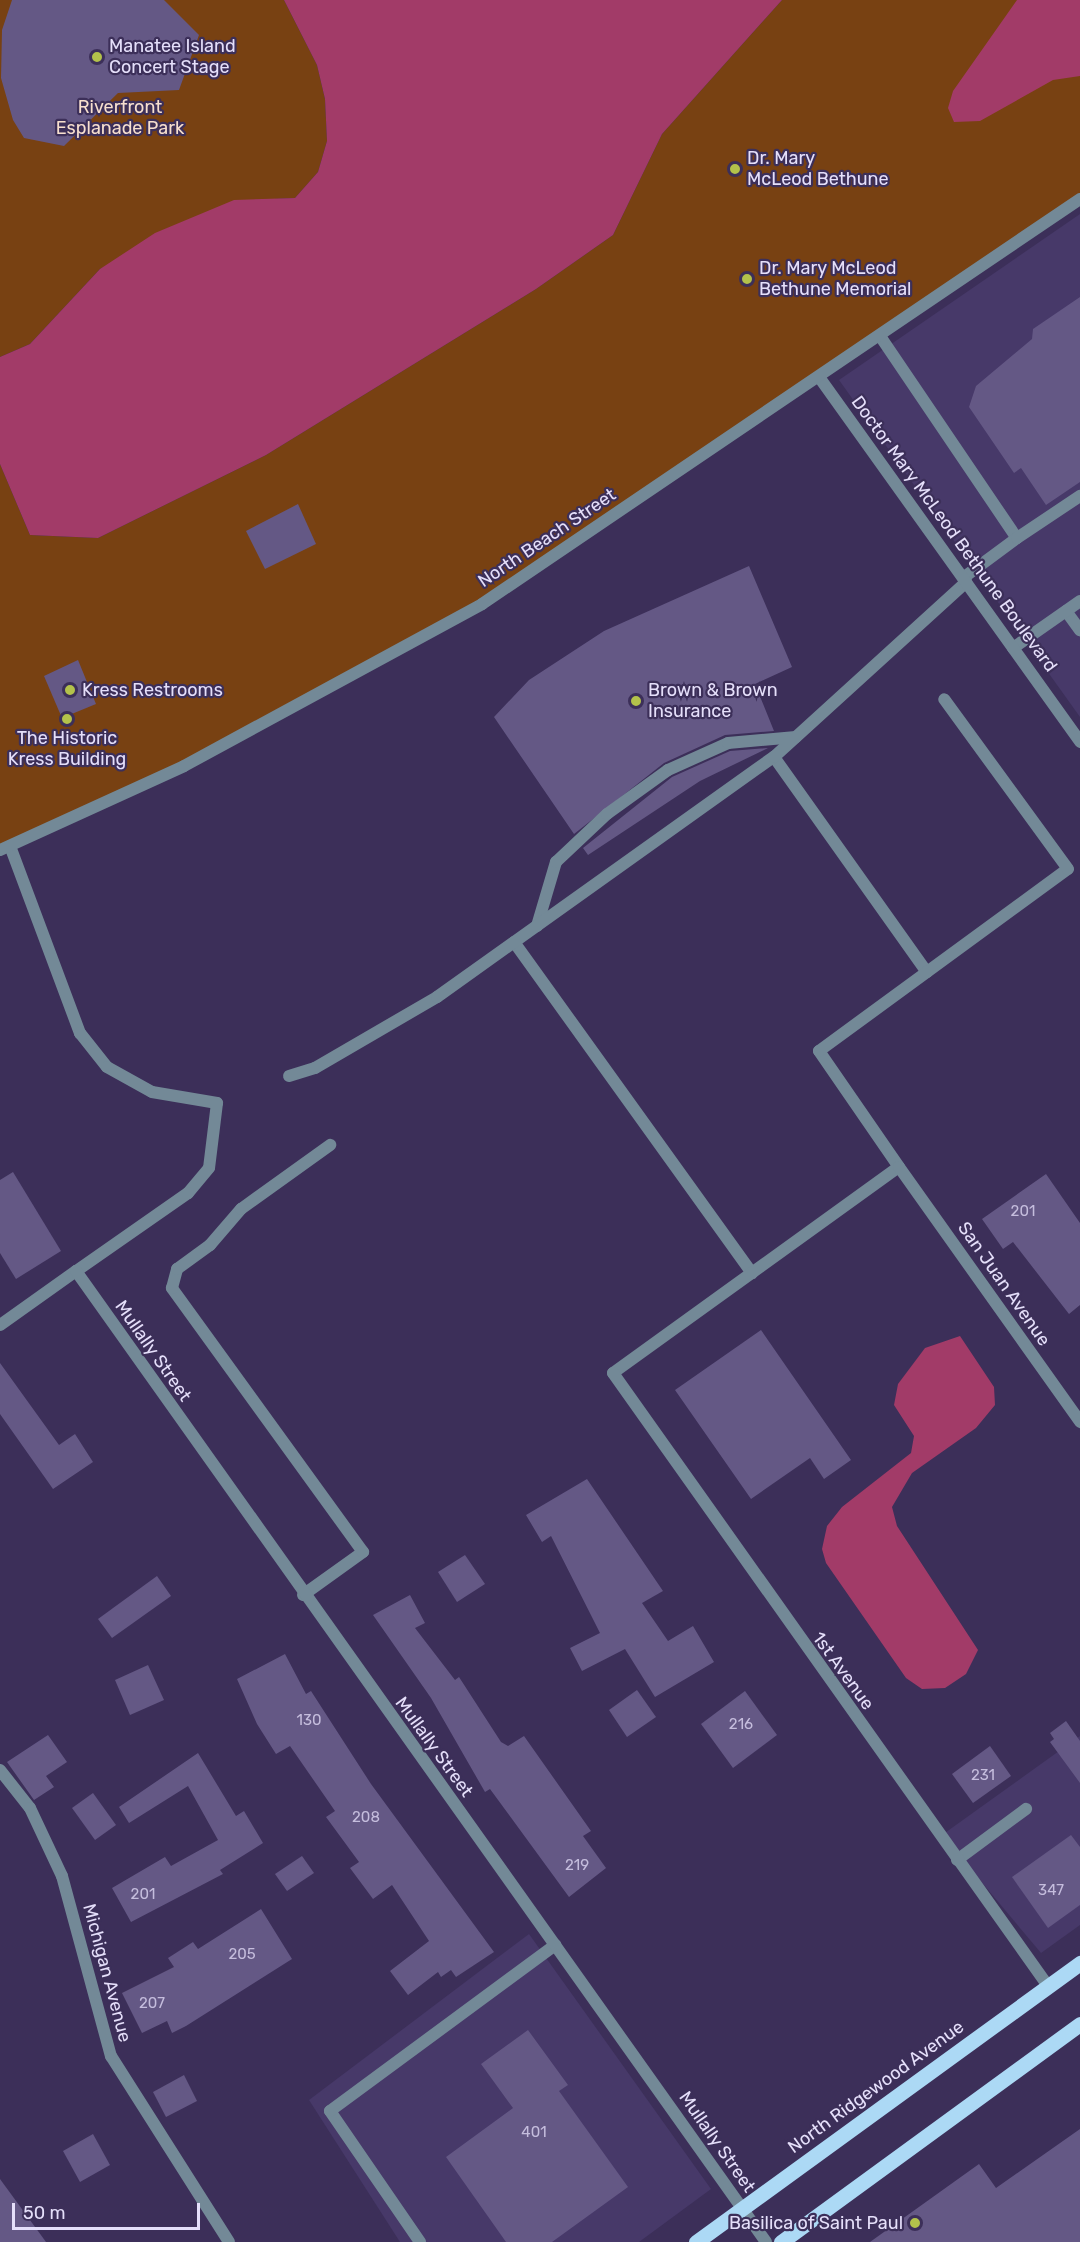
<!DOCTYPE html>
<style>
body{margin:0}
#map{position:relative;width:1080px;height:2242px;overflow:hidden;background:#3c2f59;font-family:Rubik,sans-serif}
div>[style]{position:absolute}
[style*='--x']{left:calc(var(--x)*1px);top:calc(var(--y)*1px);width:calc(var(--w)*1px);rotate:calc(var(--a)*1deg)}
.built>*{inset:0;background:#473969}
.green>*{inset:0;background:#784112}
.water>*{inset:0;background:#a23b68}
.building>*{inset:0;background:#645885}
.service>*{height:12px;margin:-6px;padding:0 6px;transform-origin:6px;border-radius:6px;background:#738997}
.minor>*{height:12px;margin:-6px;padding:0 6px;transform-origin:6px;border-radius:6px;background:#738997}
.tertiary>*{height:12px;margin:-6px;padding:0 6px;transform-origin:6px;border-radius:6px;background:#738997}
.primary>*{height:15px;margin:-7.5px;padding:0 7.5px;transform-origin:7.5px;border-radius:7.5px;background:#acd9f5}
.dots>*{width:16px;height:16px;translate:-50% -50%;box-sizing:border-box;border:3px solid #3c2f59;border-radius:50%}
span{translate:-50% -50%;white-space:nowrap;text-align:center;line-height:1.15;-webkit-text-stroke:4.5px #3c2f59;paint-order:stroke}
.number-label{font-size:15px;color:#c5bddd}
.number-label span{-webkit-text-stroke-width:0}
.poi-label{font-size:18px;color:#e5dffa}
.left{translate:0 -50%;text-align:left}
.right{translate:-100% -50%;text-align:right}
.park-label{font-size:18px;color:#f7dfce}
.street-label{font-size:18px;color:#e5dffa}
.scale{position:absolute;left:12px;top:2203px;width:188px;height:27px;box-sizing:border-box;border:3px solid #e5dffa;border-top:0;padding-left:8px;font-size:18px;line-height:21px;white-space:nowrap;color:#e5dffa;-webkit-text-stroke:4px #3c2f59;paint-order:stroke}
</style>
<div id="map">
<div class="built">
<div style="clip-path:polygon(1080px 214px,1080px 717px,839px 380px)"></div>
<div style="clip-path:polygon(1080px 1736px,1080px 1925px,1041px 1953px,942px 1835px)"></div>
<div style="clip-path:polygon(529px 1934px,711px 2189px,639px 2242px,400px 2242px,309px 2100px)"></div>
</div>
<div class="green">
<div style="clip-path:polygon(0 0,284px 0,317px 65px,325px 99px,327px 141px,318px 172px,295px 198px,234px 201px,100px 269px,30px 344px,0 357px)"></div>
<div style="clip-path:polygon(782px 0,1080px 0,1080px 199px,482px 604px,270px 721px,0 850px,0 464px,30px 535px,98px 538px,266px 455px,536px 289px,613px 235px,662px 134px)"></div>
</div>
<div class="water">
<div style="clip-path:polygon(284px 0,782px 0,662px 134px,613px 235px,536px 289px,266px 455px,98px 538px,30px 535px,0 464px,0 357px,30px 344px,100px 269px,155px 233px,234px 200px,295px 198px,318px 172px,327px 141px,325px 99px,317px 65px)"></div>
<div style="clip-path:polygon(1017px 0,1080px 0,1080px 76px,1053px 80px,980px 121px,954px 122px,948px 108px,953px 91px)"></div>
<div style="clip-path:polygon(960px 1336px,994px 1387px,995px 1405px,976px 1428px,912px 1473px,892px 1507px,897px 1526px,978px 1650px,966px 1674px,945px 1688px,922px 1689px,906px 1678px,826px 1563px,822px 1549px,827px 1526px,842px 1507px,911px 1453px,914px 1436px,894px 1405px,898px 1384px,925px 1348px)"></div>
</div>
<div class="building">
<div style="clip-path:polygon(12px 0,164px 0,199px 35px,179px 90px,118px 93px,64px 146px,24px 138px,13px 120px,1px 78px,2px 30px)"></div>
<div style="clip-path:polygon(1080px 297px,1080px 482px,1046px 505px,1021px 468px,1014px 473px,969px 407px,976px 386px,1032px 339px,1033px 329px)"></div>
<div style="clip-path:polygon(298px 504px,316px 544px,265px 569px,246px 531px)"></div>
<div style="clip-path:polygon(749px 566px,792px 667px,755px 684px,774px 731px,725px 735px,664px 763px,574px 834px,494px 717px,529px 680px,604px 631px)"></div>
<div style="clip-path:polygon(78px 660px,96px 704px,62px 718px,44px 676px)"></div>
<div style="clip-path:polygon(768px 748px,700px 781px,588px 855px,583px 848px,672px 777px,730px 751px)"></div>
<div style="clip-path:polygon(13px 1172px,61px 1251px,16px 1279px,0 1253px,0 1180px)"></div>
<div style="clip-path:polygon(1046px 1174px,1080px 1223px,1080px 1305px,1069px 1314px,1013px 1242px,1003px 1249px,982px 1219px)"></div>
<div style="clip-path:polygon(761px 1330px,851px 1460px,824px 1479px,810px 1458px,751px 1499px,675px 1390px)"></div>
<div style="clip-path:polygon(0 1363px,59px 1445px,75px 1434px,93px 1462px,53px 1489px,0 1414px)"></div>
<div style="clip-path:polygon(587px 1479px,663px 1591px,642px 1603px,668px 1641px,693px 1626px,714px 1662px,655px 1697px,625px 1649px,582px 1671px,570px 1648px,600px 1633px,551px 1536px,542px 1542px,526px 1515px)"></div>
<div style="clip-path:polygon(465px 1555px,485px 1584px,457px 1602px,438px 1572px)"></div>
<div style="clip-path:polygon(157px 1576px,171px 1596px,112px 1638px,98px 1619px)"></div>
<div style="clip-path:polygon(410px 1595px,425px 1623px,415px 1628px,455px 1680px,459px 1677px,501px 1742px,508px 1746px,524px 1736px,591px 1831px,583px 1836px,606px 1868px,569px 1897px,490px 1789px,485px 1792px,431px 1698px,373px 1615px)"></div>
<div style="clip-path:polygon(285px 1654px,306px 1694px,311px 1691px,371px 1784px,494px 1952px,456px 1977px,451px 1970px,441px 1977px,438px 1972px,408px 1995px,390px 1971px,429px 1941px,392px 1885px,373px 1899px,350px 1868px,359px 1862px,326px 1817px,335px 1811px,290px 1746px,276px 1754px,257px 1724px,237px 1679px)"></div>
<div style="clip-path:polygon(148px 1665px,164px 1700px,130px 1715px,115px 1680px)"></div>
<div style="clip-path:polygon(637px 1690px,656px 1717px,627px 1737px,609px 1710px)"></div>
<div style="clip-path:polygon(745px 1691px,777px 1735px,733px 1768px,701px 1724px)"></div>
<div style="clip-path:polygon(1066px 1721px,1080px 1741px,1080px 1783px,1050px 1742px,1054px 1739px,1050px 1733px)"></div>
<div style="clip-path:polygon(48px 1735px,67px 1762px,46px 1776px,54px 1787px,34px 1800px,7px 1762px)"></div>
<div style="clip-path:polygon(990px 1746px,1011px 1776px,973px 1803px,952px 1774px)"></div>
<div style="clip-path:polygon(198px 1753px,236px 1816px,244px 1811px,263px 1843px,220px 1870px,223px 1874px,131px 1922px,112px 1888px,165px 1857px,171px 1866px,218px 1840px,188px 1786px,129px 1823px,119px 1807px)"></div>
<div style="clip-path:polygon(93px 1793px,116px 1825px,95px 1840px,72px 1808px)"></div>
<div style="clip-path:polygon(1071px 1835px,1080px 1847px,1080px 1905px,1048px 1928px,1012px 1877px)"></div>
<div style="clip-path:polygon(302px 1856px,314px 1873px,287px 1891px,275px 1874px)"></div>
<div style="clip-path:polygon(261px 1909px,292px 1959px,186px 2026px,172px 2033px,167px 2021px,142px 2033px,122px 1993px,174px 1967px,168px 1958px,193px 1942px,198px 1949px)"></div>
<div style="clip-path:polygon(528px 2030px,568px 2085px,559px 2091px,628px 2187px,552px 2242px,506px 2242px,446px 2157px,513px 2108px,481px 2064px)"></div>
<div style="clip-path:polygon(184px 2075px,197px 2101px,166px 2117px,153px 2092px)"></div>
<div style="clip-path:polygon(1080px 2129px,1080px 2242px,870px 2242px,979px 2164px,996px 2188px)"></div>
<div style="clip-path:polygon(93px 2134px,110px 2165px,80px 2182px,63px 2151px)"></div>
<div style="clip-path:polygon(0 2179px,46px 2242px,0 2242px)"></div>
</div>
<div class="service">
<div style="--x:880;--y:336;--w:244;--a:55.9"></div>
<div style="--x:1017;--y:538;--w:67;--a:143.5"></div>
<div style="--x:1017;--y:538;--w:76;--a:-33.7"></div>
<div style="--x:1066;--y:611;--w:24;--a:54"></div>
<div style="--x:1013;--y:648;--w:82;--a:-35"></div>
<div style="--x:774;--y:757;--w:264;--a:54.6"></div>
<div style="--x:10;--y:846;--w:200;--a:69.5"></div>
<div style="--x:80;--y:1033;--w:43;--a:51.5"></div>
<div style="--x:107;--y:1067;--w:51;--a:29.1"></div>
<div style="--x:152;--y:1092;--w:66;--a:9.6"></div>
<div style="--x:217;--y:1103;--w:65;--a:97"></div>
<div style="--x:209;--y:1168;--w:33;--a:130"></div>
<div style="--x:188;--y:1193;--w:136;--a:145.1"></div>
<div style="--x:537;--y:926;--w:67;--a:-73.5"></div>
<div style="--x:556;--y:862;--w:70;--a:-43.3"></div>
<div style="--x:607;--y:814;--w:75;--a:-35.8"></div>
<div style="--x:668;--y:770;--w:66;--a:-24.2"></div>
<div style="--x:728;--y:743;--w:68;--a:-5"></div>
<div style="--x:514;--y:942;--w:408;--a:54.3"></div>
<div style="--x:289;--y:1076;--w:27;--a:-17"></div>
<div style="--x:315;--y:1068;--w:141;--a:-30.2"></div>
<div style="--x:437;--y:997;--w:414;--a:-35.5"></div>
<div style="--x:774;--y:757;--w:260;--a:-42.3"></div>
<div style="--x:613;--y:1373;--w:352;--a:-35.8"></div>
<div style="--x:899;--y:1167;--w:141;--a:-124.6"></div>
<div style="--x:819;--y:1051;--w:308;--a:-36.2"></div>
<div style="--x:1068;--y:869;--w:210;--a:-126.1"></div>
<div style="--x:303;--y:1595;--w:74;--a:-35.6"></div>
<div style="--x:363;--y:1552;--w:326;--a:-125.9"></div>
<div style="--x:172;--y:1288;--w:20;--a:-75"></div>
<div style="--x:177;--y:1269;--w:41;--a:-36"></div>
<div style="--x:210;--y:1245;--w:48;--a:-49.3"></div>
<div style="--x:241;--y:1209;--w:110;--a:-35.7"></div>
<div style="--x:957;--y:1860;--w:86;--a:-36.5"></div>
<div style="--x:420;--y:2242;--w:159;--a:-124.5"></div>
<div style="--x:330;--y:2111;--w:280;--a:-36.4"></div>
</div>
<div class="minor">
<div style="--x:899;--y:1167;--w:313;--a:54.6"></div>
<div style="--x:0;--y:1325;--w:93;--a:-35.4"></div>
<div style="--x:76;--y:1271;--w:1191;--a:54.6"></div>
<div style="--x:613;--y:1373;--w:752;--a:54.64"></div>
<div style="--x:0;--y:1770;--w:48;--a:51.7"></div>
<div style="--x:30;--y:1808;--w:75;--a:64.8"></div>
<div style="--x:62;--y:1876;--w:187;--a:74.8"></div>
<div style="--x:111;--y:2056;--w:220;--a:57.6"></div>
</div>
<div class="tertiary">
<div style="--x:819;--y:377;--w:449;--a:54.4"></div>
<div style="--x:0;--y:850;--w:202;--a:-24.5"></div>
<div style="--x:184;--y:766;--w:339;--a:-28.5"></div>
<div style="--x:482;--y:604;--w:722;--a:-34.11"></div>
</div>
<div class="primary">
<div style="--x:696;--y:2242;--w:475;--a:-36"></div>
<div style="--x:781;--y:2242;--w:370;--a:-36.1"></div>
</div>
<div class="dots">
<div style="left:97px;top:57px;background:#b3c24b"></div>
<div style="left:735px;top:169px;background:#b3c24b"></div>
<div style="left:747px;top:279px;background:#b3c24b"></div>
<div style="left:70px;top:690px;background:#b3c24b"></div>
<div style="left:636px;top:701px;background:#b3c24b"></div>
<div style="left:67px;top:719px;background:#b3c24b"></div>
<div style="left:915px;top:2223px;background:#b3c24b"></div>
</div>
<div class="number-label">
<span style="left:1023px;top:1212px">201</span>
<span style="left:309px;top:1721px">130</span>
<span style="left:741px;top:1725px">216</span>
<span style="left:983px;top:1776px">231</span>
<span style="left:366px;top:1818px">208</span>
<span style="left:577px;top:1866px">219</span>
<span style="left:1051px;top:1891px">347</span>
<span style="left:143px;top:1895px">201</span>
<span style="left:242px;top:1955px">205</span>
<span style="left:152px;top:2004px">207</span>
<span style="left:534px;top:2133px">401</span>
</div>
<div class="poi-label">
<span class="left" style="left:109px;top:57px">Manatee Island<br>Concert Stage</span>
<span class="left" style="left:747px;top:169px">Dr. Mary<br>McLeod Bethune</span>
<span class="left" style="left:759px;top:279px">Dr. Mary McLeod<br>Bethune Memorial</span>
<span class="left" style="left:82px;top:690px">Kress Restrooms</span>
<span class="left" style="left:648px;top:701px">Brown &amp; Brown<br>Insurance</span>
<span style="left:67px;top:749px">The Historic<br>Kress Building</span>
<span class="right" style="left:903px;top:2223px">Basilica of Saint Paul</span>
</div>
<div class="park-label">
<span style="left:120px;top:118px">Riverfront<br>Esplanade Park</span>
</div>
<div class="street-label">
<span style="left:954px;top:534px;rotate:54deg">Doctor Mary McLeod Bethune Boulevard</span>
<span style="left:547px;top:538px;rotate:-34deg">North Beach Street</span>
<span style="left:1004px;top:1284px;rotate:55deg">San Juan Avenue</span>
<span style="left:153px;top:1351px;rotate:55deg">Mullally Street</span>
<span style="left:843px;top:1671px;rotate:54deg">1st Avenue</span>
<span style="left:434px;top:1747px;rotate:54deg">Mullally Street</span>
<span style="left:107px;top:1973px;rotate:75deg">Michigan Avenue</span>
<span style="left:876px;top:2087px;rotate:-36deg">North Ridgewood Avenue</span>
<span style="left:717px;top:2142px;rotate:55deg">Mullally Street</span>
</div>
<div class="scale">50 m</div>
</div>
